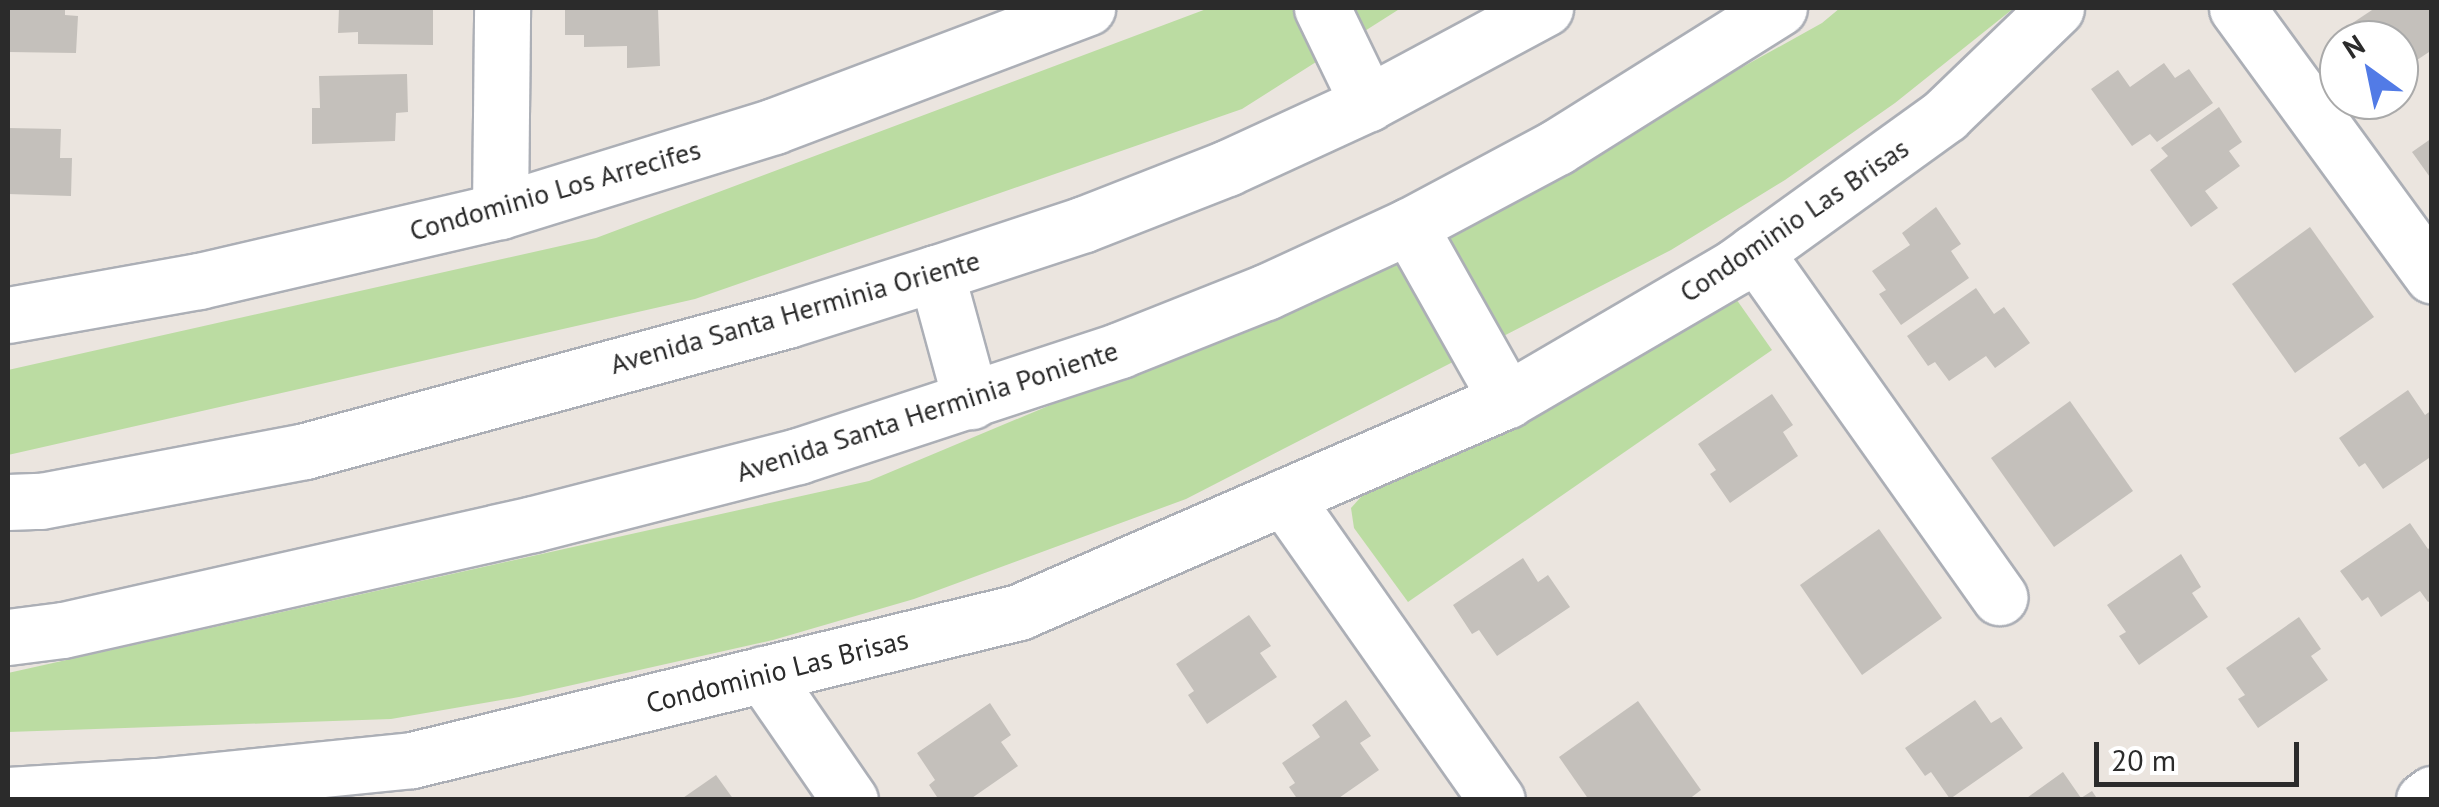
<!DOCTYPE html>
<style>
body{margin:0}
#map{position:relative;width:2439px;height:807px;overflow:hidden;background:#ebe5df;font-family:"PT Sans",sans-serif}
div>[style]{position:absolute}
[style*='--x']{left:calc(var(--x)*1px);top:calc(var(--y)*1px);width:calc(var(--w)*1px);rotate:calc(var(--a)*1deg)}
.green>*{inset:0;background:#bbdca2}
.building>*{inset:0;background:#c4c0bb}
.roads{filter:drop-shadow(2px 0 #acafb6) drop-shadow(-2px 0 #acafb6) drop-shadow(0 2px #acafb6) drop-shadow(0 -2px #acafb6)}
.minor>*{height:55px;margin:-27.5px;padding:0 27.5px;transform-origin:27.5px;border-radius:27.5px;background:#fff}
span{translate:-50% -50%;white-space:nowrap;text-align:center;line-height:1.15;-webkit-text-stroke:8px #fff;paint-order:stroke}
.street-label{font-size:28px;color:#2b2b2b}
.frame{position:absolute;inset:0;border:10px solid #2b2b2b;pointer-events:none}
.north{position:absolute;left:2319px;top:20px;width:100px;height:100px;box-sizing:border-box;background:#fff;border:2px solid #aaa;border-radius:50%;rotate:327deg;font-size:28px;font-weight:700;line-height:40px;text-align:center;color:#2b2b2b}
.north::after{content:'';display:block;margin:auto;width:35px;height:45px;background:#527be6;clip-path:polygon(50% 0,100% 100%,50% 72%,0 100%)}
.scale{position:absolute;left:2094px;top:742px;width:205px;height:45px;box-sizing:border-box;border:5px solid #2b2b2b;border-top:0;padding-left:12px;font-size:30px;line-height:35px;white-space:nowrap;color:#2b2b2b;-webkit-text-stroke:8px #fff;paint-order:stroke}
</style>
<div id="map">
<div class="green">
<div style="clip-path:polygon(1209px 8px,1401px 8px,1242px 109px,695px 299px,8px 455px,8px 370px,596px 238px)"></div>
<div style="clip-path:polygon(1840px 8px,2014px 8px,1895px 103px,1785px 180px,1671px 250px,1186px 499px,914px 599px,773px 640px,519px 697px,391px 719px,8px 732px,8px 673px,869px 481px,1387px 264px,1822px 23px)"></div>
<div style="clip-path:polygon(1734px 296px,1772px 350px,1408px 602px,1354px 528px,1351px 508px,1369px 488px)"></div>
</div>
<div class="building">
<div style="clip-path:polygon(8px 8px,65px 8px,65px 15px,78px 16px,76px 53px,8px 52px)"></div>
<div style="clip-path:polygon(339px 8px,433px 8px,433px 45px,358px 44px,358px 32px,338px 33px)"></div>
<div style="clip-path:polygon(565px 8px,658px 8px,660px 66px,627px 68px,627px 46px,584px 47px,584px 35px,565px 35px)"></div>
<div style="clip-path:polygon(2375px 8px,2432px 8px,2432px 50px,2399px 72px,2399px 40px,2357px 40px,2348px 26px)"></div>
<div style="clip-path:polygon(2164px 63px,2175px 78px,2189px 69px,2213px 103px,2157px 142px,2150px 134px,2132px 146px,2091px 89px,2118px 70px,2130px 87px)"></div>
<div style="clip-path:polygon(407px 74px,408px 112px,396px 113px,395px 141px,312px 144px,312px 108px,320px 108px,319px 76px)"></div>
<div style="clip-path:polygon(2219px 107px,2242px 142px,2229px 151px,2240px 166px,2205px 191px,2218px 208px,2191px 227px,2150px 170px,2168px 156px,2161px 148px)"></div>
<div style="clip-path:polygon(8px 128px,61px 129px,60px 158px,72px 158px,71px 196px,8px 194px)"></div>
<div style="clip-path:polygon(2432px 138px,2432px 180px,2412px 152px)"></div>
<div style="clip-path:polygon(1936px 207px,1961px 244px,1951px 251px,1969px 278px,1901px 325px,1879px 294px,1886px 290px,1872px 271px,1910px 245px,1902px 233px)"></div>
<div style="clip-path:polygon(2310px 227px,2374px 317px,2295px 373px,2232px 284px)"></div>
<div style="clip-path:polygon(1976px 288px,1994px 314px,2004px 307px,2030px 343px,1995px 368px,1986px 356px,1949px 381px,1935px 362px,1928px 366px,1907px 336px)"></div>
<div style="clip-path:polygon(2408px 390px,2425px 415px,2432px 410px,2432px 456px,2383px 489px,2365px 463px,2359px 467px,2339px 438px)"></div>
<div style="clip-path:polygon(1772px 394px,1793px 425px,1783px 432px,1798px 456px,1730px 503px,1710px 474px,1716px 470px,1698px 444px)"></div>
<div style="clip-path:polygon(2070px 401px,2133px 491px,2054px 547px,1991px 458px)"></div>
<div style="clip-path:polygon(2410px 523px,2428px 549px,2432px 546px,2432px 600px,2428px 602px,2420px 591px,2381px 617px,2368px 597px,2362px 601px,2340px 571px)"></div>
<div style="clip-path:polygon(1879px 529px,1942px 618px,1862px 675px,1800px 585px)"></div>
<div style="clip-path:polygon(2181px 554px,2201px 587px,2192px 593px,2208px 617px,2139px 665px,2119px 636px,2126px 632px,2107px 605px)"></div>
<div style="clip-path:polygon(1523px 558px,1538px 582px,1548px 575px,1570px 607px,1497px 656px,1479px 630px,1472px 634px,1453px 605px)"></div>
<div style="clip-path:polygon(1249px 615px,1271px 646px,1260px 653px,1277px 677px,1207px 724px,1188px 695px,1194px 691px,1176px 664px)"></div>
<div style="clip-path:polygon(2299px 617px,2321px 649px,2311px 656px,2328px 680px,2258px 728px,2238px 699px,2245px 695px,2226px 668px)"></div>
<div style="clip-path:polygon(1346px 700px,1371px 736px,1360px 743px,1379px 770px,1336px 800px,1298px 800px,1289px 787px,1295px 783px,1282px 763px,1320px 737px,1312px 725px)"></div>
<div style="clip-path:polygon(1975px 700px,1991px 723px,2001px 717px,2023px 748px,1950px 799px,1931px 772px,1925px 776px,1905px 748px)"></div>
<div style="clip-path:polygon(1638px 701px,1701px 790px,1688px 800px,1589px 800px,1559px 757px)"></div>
<div style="clip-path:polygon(990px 703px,1011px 735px,1001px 742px,1018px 766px,969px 800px,939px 800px,929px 785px,935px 780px,917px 753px)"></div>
<div style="clip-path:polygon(2063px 772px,2081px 798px,2092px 791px,2098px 800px,2024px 800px)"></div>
<div style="clip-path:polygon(716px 775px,734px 800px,680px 800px)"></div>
</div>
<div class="roads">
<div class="minor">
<div style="--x:1322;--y:8;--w:106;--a:64.2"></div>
<div style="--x:2237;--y:8;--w:331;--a:53.9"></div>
<div style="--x:500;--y:211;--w:203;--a:-89.4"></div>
<div style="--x:1409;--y:226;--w:200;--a:60.6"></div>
<div style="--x:1755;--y:252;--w:423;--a:54.7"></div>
<div style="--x:936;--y:273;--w:133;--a:74.7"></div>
<div style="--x:8;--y:315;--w:194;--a:-10.1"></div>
<div style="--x:199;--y:281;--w:309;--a:-13.1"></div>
<div style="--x:500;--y:211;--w:287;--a:-17.2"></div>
<div style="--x:774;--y:126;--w:335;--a:-20.7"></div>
<div style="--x:1284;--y:497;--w:370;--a:54.9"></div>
<div style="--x:8;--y:502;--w:33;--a:-2"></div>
<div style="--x:41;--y:501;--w:269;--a:-10.7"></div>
<div style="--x:305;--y:451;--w:499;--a:-15.2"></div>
<div style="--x:787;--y:320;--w:156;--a:-17.5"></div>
<div style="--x:936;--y:273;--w:156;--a:-18.3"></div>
<div style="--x:1084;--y:224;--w:154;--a:-21.4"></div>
<div style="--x:1227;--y:168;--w:155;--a:-24.7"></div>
<div style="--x:1368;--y:103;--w:201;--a:-28.2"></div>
<div style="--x:8;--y:637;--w:55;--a:-7.3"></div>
<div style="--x:63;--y:630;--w:482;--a:-12.7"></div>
<div style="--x:533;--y:524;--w:274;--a:-14.4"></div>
<div style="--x:798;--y:456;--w:339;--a:-18.2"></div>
<div style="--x:1120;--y:350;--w:157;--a:-21.7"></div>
<div style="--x:1266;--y:292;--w:157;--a:-24.8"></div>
<div style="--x:1409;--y:226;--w:168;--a:-28.1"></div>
<div style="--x:1557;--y:147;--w:262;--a:-32.1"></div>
<div style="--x:763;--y:674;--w:153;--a:55.4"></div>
<div style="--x:8;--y:795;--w:148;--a:-3.5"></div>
<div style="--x:156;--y:786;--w:257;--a:-5.8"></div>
<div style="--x:412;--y:760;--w:625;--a:-13.7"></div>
<div style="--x:1019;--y:612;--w:532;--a:-23.48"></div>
<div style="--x:1507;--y:400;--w:265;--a:-30.3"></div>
<div style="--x:1736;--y:266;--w:258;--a:-35.8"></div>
<div style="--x:1945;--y:115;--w:154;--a:-43.9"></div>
<div style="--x:2424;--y:800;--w:10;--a:-37"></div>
</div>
</div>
<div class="street-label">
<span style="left:555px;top:190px;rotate:-16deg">Condominio Los Arrecifes</span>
<span style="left:1794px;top:220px;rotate:-34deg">Condominio Las Brisas</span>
<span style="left:795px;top:312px;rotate:-16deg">Avenida Santa Herminia Oriente</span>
<span style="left:927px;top:411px;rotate:-18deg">Avenida Santa Herminia Poniente</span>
<span style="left:777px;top:671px;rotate:-14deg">Condominio Las Brisas</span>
</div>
<div class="frame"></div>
<div class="north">N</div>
<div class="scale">20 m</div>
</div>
